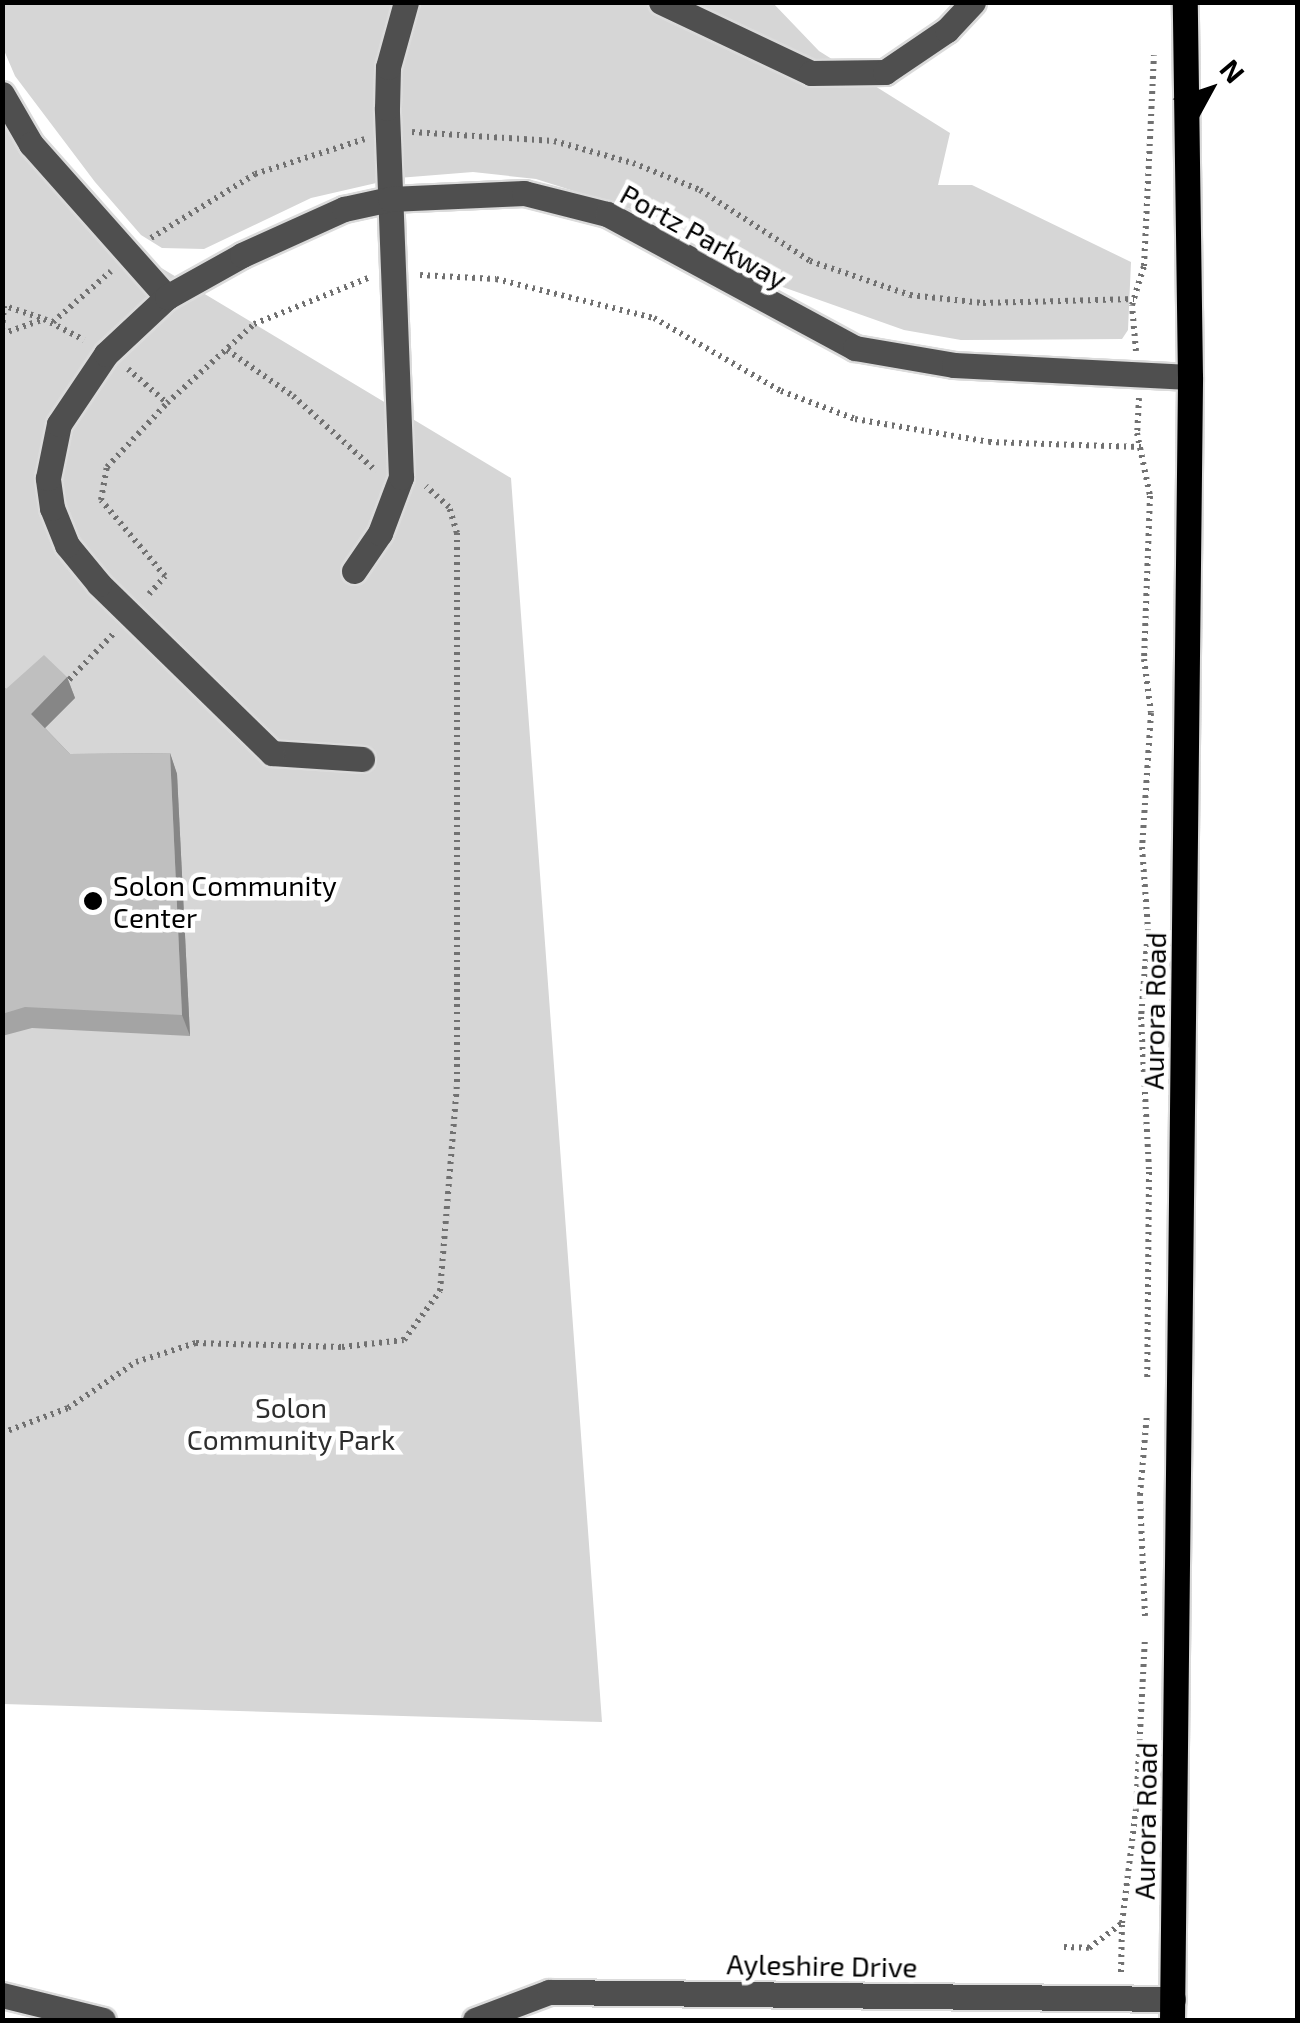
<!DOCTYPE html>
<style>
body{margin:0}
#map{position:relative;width:1300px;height:2023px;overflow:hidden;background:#fff;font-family:"Exo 2",sans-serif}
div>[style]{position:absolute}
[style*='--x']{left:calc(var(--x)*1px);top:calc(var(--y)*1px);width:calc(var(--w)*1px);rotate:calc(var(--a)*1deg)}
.green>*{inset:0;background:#d6d6d6}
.path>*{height:6px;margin-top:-3px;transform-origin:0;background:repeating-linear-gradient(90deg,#717171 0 2.5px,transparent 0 7.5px)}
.roads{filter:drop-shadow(2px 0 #dbdbdb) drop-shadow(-2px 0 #dbdbdb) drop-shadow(0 2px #dbdbdb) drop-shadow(0 -2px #dbdbdb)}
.minor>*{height:25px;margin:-12.5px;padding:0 12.5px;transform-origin:12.5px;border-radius:12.5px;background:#4f4f4f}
.major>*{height:25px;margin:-12.5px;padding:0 12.5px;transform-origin:12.5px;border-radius:12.5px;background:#000}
.wall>*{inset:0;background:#a4a4a4}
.shaded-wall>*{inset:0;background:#868686}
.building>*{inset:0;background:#bfbfbf}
.dots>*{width:28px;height:28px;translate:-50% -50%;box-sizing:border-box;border:5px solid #fff;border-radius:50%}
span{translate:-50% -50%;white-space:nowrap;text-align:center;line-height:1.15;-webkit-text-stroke:9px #fff;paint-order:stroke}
.street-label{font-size:28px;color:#000}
.poi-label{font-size:28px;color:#000}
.left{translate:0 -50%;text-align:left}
.park-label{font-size:28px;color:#2d2d2d}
.frame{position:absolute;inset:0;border:5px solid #000;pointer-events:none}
.north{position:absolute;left:1160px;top:40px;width:100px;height:100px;-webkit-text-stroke:8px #fff;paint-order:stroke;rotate:50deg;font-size:28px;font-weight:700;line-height:40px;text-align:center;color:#000}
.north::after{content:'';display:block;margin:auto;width:35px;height:45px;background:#000;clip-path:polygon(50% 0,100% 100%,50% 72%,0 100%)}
</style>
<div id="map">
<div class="green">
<div style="clip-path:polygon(2px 3px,773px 3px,819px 51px,950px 133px,938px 185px,972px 185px,1131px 262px,1128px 330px,1122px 339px,961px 340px,904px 330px,763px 280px,668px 221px,536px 179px,473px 172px,398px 178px,311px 198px,204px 249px,162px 248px,141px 235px,95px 182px,15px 76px,3px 48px)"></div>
<div style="clip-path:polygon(2px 119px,123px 245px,511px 478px,602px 1722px,3px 1704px)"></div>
</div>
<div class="path">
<div style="--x:412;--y:132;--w:142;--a:3.6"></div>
<div style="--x:554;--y:141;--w:82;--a:15.6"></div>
<div style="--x:633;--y:163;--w:72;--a:21.9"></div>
<div style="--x:700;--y:190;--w:131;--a:32.8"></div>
<div style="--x:810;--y:261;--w:106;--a:18.8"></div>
<div style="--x:910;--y:295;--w:73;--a:6.3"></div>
<div style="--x:983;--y:303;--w:151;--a:-1.5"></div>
<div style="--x:151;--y:238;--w:122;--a:-31.6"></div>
<div style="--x:255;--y:174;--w:115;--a:-17.7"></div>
<div style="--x:420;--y:275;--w:76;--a:3"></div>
<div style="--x:496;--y:279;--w:163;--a:13.9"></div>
<div style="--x:654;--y:318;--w:146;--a:29.9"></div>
<div style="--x:781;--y:391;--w:79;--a:20.7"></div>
<div style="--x:855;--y:419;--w:136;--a:9.7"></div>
<div style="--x:989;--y:442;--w:152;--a:1.9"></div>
<div style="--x:2;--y:305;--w:44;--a:18.4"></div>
<div style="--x:53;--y:322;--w:77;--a:-41.3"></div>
<div style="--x:2;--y:330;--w:24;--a:-85"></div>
<div style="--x:2;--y:334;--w:45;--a:-19.7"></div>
<div style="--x:44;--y:319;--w:45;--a:27.7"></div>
<div style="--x:227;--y:350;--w:80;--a:34.9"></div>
<div style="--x:293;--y:396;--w:112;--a:42.1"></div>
<div style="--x:1136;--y:351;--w:46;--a:-95"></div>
<div style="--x:1132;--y:305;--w:41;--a:-72.9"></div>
<div style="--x:1144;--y:266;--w:211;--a:-87.3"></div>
<div style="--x:128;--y:369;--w:52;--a:41.1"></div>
<div style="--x:167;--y:403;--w:118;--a:-42.2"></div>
<div style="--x:254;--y:324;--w:123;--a:-22"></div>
<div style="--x:1139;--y:398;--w:35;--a:93"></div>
<div style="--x:1137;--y:433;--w:64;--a:78.3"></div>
<div style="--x:1150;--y:496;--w:163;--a:92.1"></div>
<div style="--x:1144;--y:659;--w:54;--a:82.6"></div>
<div style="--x:1151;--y:713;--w:134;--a:93.8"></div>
<div style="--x:1142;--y:847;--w:82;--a:85.8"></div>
<div style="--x:1148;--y:929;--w:88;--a:94.5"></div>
<div style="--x:1141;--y:1017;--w:155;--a:87"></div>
<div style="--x:1149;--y:1172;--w:209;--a:90.5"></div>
<div style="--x:149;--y:594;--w:24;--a:-48"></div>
<div style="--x:165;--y:576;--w:99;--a:-130.1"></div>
<div style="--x:101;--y:500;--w:34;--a:-80"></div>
<div style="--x:107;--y:467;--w:88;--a:-46.8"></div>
<div style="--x:64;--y:685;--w:72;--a:-46.1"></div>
<div style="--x:2;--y:1433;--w:71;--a:-20.7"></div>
<div style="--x:68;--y:1408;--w:82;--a:-34.1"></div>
<div style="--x:136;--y:1362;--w:63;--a:-17.6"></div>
<div style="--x:196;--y:1343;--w:146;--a:1.6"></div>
<div style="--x:342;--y:1347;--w:62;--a:-6.4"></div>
<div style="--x:404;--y:1340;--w:61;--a:-53.7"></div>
<div style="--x:440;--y:1291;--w:210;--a:-85.3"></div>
<div style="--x:457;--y:1082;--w:549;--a:-90"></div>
<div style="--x:457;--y:533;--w:27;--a:-107"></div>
<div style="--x:449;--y:507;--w:31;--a:-138"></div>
<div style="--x:1145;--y:1616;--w:121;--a:-92.4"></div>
<div style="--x:1140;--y:1495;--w:81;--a:-85.1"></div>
<div style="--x:1064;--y:1947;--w:25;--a:2"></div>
<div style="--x:1089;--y:1948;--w:41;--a:-37.1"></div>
<div style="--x:1122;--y:1923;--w:115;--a:-83"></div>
<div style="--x:1136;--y:1809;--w:171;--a:-87"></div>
<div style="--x:1121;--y:1972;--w:47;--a:-88.8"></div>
</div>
<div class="roads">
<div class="minor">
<div style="--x:661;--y:2;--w:166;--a:25.3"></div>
<div style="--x:811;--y:73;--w:74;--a:-0.8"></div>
<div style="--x:885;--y:72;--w:75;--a:-34.1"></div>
<div style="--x:947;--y:30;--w:38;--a:-47"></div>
<div style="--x:2;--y:94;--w:58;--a:59.9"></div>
<div style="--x:31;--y:144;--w:205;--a:48.4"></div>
<div style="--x:354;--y:571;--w:46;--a:-55.6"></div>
<div style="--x:380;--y:533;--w:60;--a:-69.4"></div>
<div style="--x:401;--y:477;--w:369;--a:-92.2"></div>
<div style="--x:387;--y:108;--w:41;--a:-88.6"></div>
<div style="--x:388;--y:67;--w:67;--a:-74.5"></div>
<div style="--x:362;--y:759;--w:90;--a:-176.2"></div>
<div style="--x:272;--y:753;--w:242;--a:-135.7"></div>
<div style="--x:99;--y:584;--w:50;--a:-129.4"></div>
<div style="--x:67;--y:545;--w:40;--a:-112"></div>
<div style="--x:52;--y:508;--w:30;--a:-98"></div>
<div style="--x:48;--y:478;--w:55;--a:-78.5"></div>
<div style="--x:59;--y:424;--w:84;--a:-56.1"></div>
<div style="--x:106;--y:354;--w:83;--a:-43.1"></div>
<div style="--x:167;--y:297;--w:86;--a:-29.2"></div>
<div style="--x:242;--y:255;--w:112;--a:-24.3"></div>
<div style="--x:344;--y:209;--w:47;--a:-12.3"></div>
<div style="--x:390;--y:199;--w:134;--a:-2.6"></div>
<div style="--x:524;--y:193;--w:86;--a:14.2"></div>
<div style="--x:607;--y:214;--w:282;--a:28.4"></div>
<div style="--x:855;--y:348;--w:100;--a:9.7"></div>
<div style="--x:954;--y:365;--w:236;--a:2.9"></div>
<div style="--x:2;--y:1995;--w:104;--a:13.9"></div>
<div style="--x:475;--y:2020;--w:79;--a:-20.7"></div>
<div style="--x:549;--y:1992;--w:624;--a:0.64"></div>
</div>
<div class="major">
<div style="--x:1172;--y:2020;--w:1643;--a:-89.37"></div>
<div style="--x:1190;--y:377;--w:375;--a:-90.8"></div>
</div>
</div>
<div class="wall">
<div style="clip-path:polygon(67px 677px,75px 698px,45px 728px,70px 754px,170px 753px,177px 774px,190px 1036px,32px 1028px,2px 1036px,2px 685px,6px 689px)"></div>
</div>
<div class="shaded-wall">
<div style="clip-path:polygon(67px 677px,75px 698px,38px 735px,31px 714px)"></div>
<div style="clip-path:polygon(170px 753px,177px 774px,190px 1036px,182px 1015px)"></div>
</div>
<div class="building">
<div style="clip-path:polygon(44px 655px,67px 677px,31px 714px,70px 754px,170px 753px,182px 1015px,25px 1007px,2px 1014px,2px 685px,6px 689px)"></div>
</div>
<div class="dots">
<div style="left:93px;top:901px;background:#000"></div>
</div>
<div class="street-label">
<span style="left:704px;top:236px;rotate:29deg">Portz Parkway</span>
<span style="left:1154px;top:1011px;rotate:-89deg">Aurora Road</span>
<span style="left:1145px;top:1821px;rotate:-89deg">Aurora Road</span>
<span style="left:822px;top:1965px;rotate:1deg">Ayleshire Drive</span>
</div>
<div class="poi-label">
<span class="left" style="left:113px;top:901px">Solon Community<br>Center</span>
</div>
<div class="park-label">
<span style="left:291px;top:1423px">Solon<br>Community Park</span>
</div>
<div class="frame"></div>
<div class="north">N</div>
</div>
